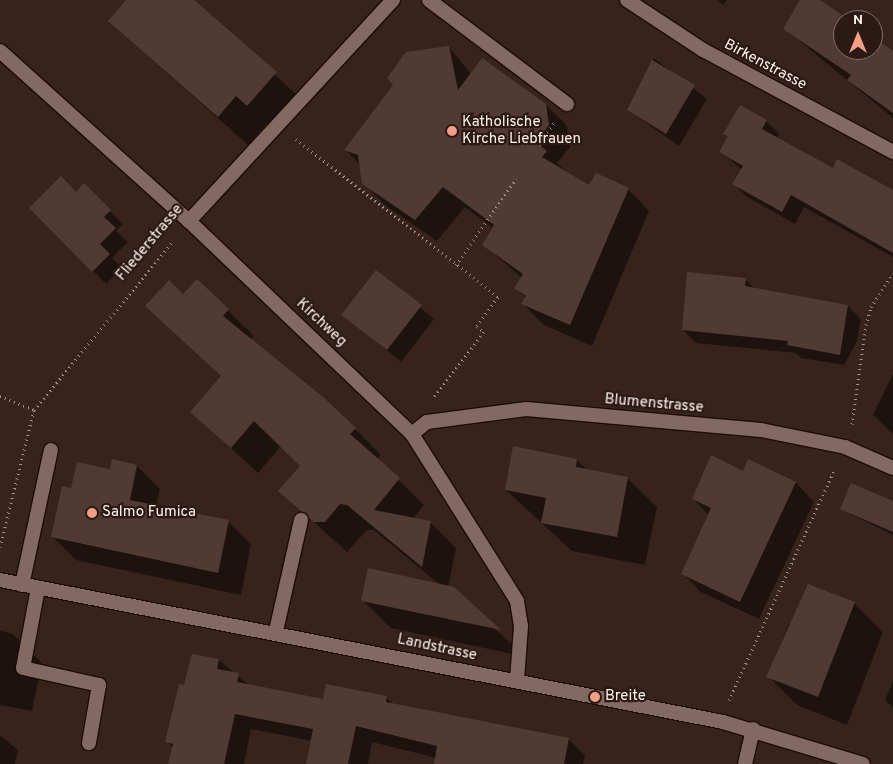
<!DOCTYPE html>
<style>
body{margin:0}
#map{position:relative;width:893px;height:764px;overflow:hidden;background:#38231c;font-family:Overpass,sans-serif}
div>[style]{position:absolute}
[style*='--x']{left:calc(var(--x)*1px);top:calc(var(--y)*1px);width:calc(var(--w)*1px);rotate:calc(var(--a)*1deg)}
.shadow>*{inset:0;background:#0007}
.building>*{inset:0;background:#513a34}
.path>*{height:3px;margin-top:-1.5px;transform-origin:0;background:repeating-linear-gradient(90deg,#a1918b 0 1px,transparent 0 5px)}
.roads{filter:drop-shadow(1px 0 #1e0b06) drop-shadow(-1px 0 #1e0b06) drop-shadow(0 1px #1e0b06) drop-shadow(0 -1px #1e0b06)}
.service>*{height:14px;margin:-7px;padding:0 7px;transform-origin:7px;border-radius:7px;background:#826961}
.minor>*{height:14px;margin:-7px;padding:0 7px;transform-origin:7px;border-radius:7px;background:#826961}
.secondary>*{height:14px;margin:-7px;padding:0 7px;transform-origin:7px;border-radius:7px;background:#826961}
.dots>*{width:14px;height:14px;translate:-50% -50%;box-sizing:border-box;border:2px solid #2d1913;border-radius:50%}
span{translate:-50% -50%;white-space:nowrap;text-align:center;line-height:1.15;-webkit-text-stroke:4.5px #2d1913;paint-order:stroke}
.street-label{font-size:15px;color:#fef2ee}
.poi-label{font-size:15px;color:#fef2ee}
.left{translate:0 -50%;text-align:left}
.north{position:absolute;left:833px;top:10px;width:50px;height:50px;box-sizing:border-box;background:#2d1913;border:1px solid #81706b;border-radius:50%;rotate:0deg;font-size:14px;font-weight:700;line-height:20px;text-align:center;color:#fef2ee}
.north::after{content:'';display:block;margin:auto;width:18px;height:22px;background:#f39f86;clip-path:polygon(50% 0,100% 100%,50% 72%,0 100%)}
</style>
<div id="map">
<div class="shadow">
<div style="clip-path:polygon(128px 0,192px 0,305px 102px,277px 134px,266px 124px,248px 145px,109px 21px)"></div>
<div style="clip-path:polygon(717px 0,727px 0,723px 5px)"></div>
<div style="clip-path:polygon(801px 0,818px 0,846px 20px,843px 50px,873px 50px,873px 39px,893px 53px,893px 118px,785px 29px)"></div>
<div style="clip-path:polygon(449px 47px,471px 74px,546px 105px,567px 126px,570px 147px,557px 163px,568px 174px,590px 187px,628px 189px,649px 211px,592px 346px,544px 325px,523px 304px,526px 298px,516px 288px,522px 278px,484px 245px,493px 228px,465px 207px,437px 241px,385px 205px,363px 183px,360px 165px,346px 150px)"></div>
<div style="clip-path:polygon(654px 58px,707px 99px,679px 146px,628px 110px)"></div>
<div style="clip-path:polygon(766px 121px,779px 134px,777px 138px,833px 170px,893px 191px,893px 257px,804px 207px,795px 224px,747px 197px,734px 184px,742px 170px,721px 152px,729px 137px,725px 133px)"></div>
<div style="clip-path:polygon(84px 185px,123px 224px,116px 231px,128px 242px,112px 258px,122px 268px,106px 284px,31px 208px,76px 193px)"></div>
<div style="clip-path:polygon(377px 271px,434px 319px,401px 362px,343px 314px)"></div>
<div style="clip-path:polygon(745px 279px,755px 289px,848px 306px,861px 319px,857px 341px,844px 365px,801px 358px,796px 353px,696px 343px,683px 330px)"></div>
<div style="clip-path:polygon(197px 281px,254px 336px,250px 340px,355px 429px,381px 455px,377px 459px,424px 505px,413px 519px,430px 522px,456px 548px,448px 587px,526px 657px,391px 628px,362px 600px,441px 586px,374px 530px,367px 530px,347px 552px,280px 491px,301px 466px,281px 446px,258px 473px,192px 412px,222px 377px,147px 306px,183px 296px)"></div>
<div style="clip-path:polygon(893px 374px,893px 434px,873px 415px)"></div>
<div style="clip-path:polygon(577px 460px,588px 471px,627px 478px,657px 507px,645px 565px,572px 551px,506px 490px)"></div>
<div style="clip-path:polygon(137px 466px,160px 489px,156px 506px,228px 521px,251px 544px,241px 595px,76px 560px,53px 537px,72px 490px,111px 470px)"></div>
<div style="clip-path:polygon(744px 472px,796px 483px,814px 502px,759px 619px,701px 592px,682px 573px,709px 515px,693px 499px)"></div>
<div style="clip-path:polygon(893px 502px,893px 535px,841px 509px)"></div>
<div style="clip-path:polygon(854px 603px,883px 632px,847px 725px,797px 705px,768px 676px,789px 624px)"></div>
<div style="clip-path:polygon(0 630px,13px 634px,42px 663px,32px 711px,0 705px)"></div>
<div style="clip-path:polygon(219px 660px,250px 686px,324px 700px,386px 697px,394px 705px,569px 739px,585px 756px,583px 764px,435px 764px,437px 758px,372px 742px,368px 764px,308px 764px,312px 741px,251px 729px,244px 764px,170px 764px,173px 748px,167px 741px,185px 687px)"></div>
<div style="clip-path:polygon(893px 681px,893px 707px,885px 700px)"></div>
<div style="clip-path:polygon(0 735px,18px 750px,15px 764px,0 764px)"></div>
</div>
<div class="building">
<div style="clip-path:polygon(126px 0,194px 0,277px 72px,247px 106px,236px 96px,218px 117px,108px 21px)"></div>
<div style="clip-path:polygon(800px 0,820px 0,849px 20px,843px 20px,843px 50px,873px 50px,873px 37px,893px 51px,893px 113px,847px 80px,851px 75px,783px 29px)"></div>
<div style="clip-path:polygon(449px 46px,458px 90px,482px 58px,546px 104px,549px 125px,536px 142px,547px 151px,542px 157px,589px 185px,596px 173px,629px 188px,570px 325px,521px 304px,526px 296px,514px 288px,523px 274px,482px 245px,494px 225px,443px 187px,415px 220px,362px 184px,358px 155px,344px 150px,393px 85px,387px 78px,406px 52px)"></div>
<div style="clip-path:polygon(652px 60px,695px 85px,666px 134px,627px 110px)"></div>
<div style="clip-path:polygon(740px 105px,767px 120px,762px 129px,833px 168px,837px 159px,893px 190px,893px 253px,791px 195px,782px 212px,732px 184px,743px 166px,719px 152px,728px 136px,723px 134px)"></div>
<div style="clip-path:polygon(61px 176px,76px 192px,84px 183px,111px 210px,104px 217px,116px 228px,100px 244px,110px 254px,92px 272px,29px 208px)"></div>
<div style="clip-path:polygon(376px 270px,422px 305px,387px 350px,341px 315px)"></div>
<div style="clip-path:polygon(687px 272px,746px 278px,745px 286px,848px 305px,840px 355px,787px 345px,788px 341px,682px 330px)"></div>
<div style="clip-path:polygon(197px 279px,229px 309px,223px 316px,323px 397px,356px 428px,350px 434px,400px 478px,374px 510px,431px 521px,422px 567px,347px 505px,340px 504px,325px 522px,314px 522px,278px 491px,300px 466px,254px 421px,231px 448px,190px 412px,221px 376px,145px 306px,169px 280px,183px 294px)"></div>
<div style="clip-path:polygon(513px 446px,577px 459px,576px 467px,628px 477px,617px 537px,541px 523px,546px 498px,505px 490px)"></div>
<div style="clip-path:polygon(711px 455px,743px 471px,748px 459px,796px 482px,740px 602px,681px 574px,711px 508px,692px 499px)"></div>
<div style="clip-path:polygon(112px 459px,137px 465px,130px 500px,229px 520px,218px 573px,51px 537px,62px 486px,71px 488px,77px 462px,110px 469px)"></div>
<div style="clip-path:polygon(851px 483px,893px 501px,893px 532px,840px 509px)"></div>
<div style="clip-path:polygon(368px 568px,454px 587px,501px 630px,361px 601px)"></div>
<div style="clip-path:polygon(808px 584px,855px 602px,818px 697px,766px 677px)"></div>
<div style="clip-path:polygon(192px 654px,219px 659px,217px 669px,239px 673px,237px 682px,323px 699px,326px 684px,387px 696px,386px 702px,569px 738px,564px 764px,434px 764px,437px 746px,356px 726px,348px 764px,306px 764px,313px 729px,235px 714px,224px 764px,168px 764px,173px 744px,165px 742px,179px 684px,184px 685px)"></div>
</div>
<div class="path">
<div style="--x:296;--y:139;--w:256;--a:38"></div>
<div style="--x:498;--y:297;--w:36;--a:126"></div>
<div style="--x:477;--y:326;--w:9;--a:41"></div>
<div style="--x:484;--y:332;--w:82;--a:127.6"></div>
<div style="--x:539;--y:145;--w:27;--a:-56"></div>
<div style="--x:456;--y:265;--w:105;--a:-55.1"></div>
<div style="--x:0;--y:396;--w:37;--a:22"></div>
<div style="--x:852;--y:424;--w:100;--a:-82"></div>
<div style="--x:866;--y:325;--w:19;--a:-74"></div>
<div style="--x:871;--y:307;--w:40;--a:-57.1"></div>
<div style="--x:0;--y:547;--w:141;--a:-76.1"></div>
<div style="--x:34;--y:410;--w:220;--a:-50.5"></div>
<div style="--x:729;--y:700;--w:254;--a:-65.4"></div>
</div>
<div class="roads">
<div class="service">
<div style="--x:429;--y:0;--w:173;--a:37"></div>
<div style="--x:22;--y:585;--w:138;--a:-77.9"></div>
<div style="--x:38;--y:588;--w:81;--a:100.6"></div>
<div style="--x:23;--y:668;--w:78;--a:12.6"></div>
<div style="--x:99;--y:685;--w:59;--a:99.8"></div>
<div style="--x:276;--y:631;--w:114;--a:-77.3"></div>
</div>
<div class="minor">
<div style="--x:627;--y:0;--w:91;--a:33.3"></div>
<div style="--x:703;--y:50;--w:216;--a:28.2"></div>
<div style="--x:0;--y:51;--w:254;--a:42"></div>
<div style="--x:189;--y:221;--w:308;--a:43.7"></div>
<div style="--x:412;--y:434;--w:197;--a:57.8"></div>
<div style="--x:517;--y:601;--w:25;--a:81"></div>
<div style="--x:521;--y:626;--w:55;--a:94.2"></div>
<div style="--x:189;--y:221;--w:301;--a:-47.3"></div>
<div style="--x:412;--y:434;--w:19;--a:-39"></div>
<div style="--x:427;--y:422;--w:100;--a:-7.5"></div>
<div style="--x:526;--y:409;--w:236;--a:5.1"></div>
<div style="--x:761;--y:430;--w:86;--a:11.4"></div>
<div style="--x:845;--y:447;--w:52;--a:23.6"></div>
<div style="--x:745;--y:764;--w:36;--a:-77"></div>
</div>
<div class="secondary">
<div style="--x:0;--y:580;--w:737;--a:11.11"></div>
<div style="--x:723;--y:722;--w:146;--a:16.7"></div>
</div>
</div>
<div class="dots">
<div style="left:452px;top:131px;background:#f39f86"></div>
<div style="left:92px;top:513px;background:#f39f86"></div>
<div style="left:595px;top:697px;background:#f39f86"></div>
</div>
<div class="street-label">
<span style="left:765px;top:65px;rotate:28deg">Birkenstrasse</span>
<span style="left:150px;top:243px;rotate:-50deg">Fliederstrasse</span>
<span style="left:321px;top:323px;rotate:43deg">Kirchweg</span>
<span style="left:654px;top:404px;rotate:5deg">Blumenstrasse</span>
<span style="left:437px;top:648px;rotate:12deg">Landstrasse</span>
</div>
<div class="poi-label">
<span class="left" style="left:462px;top:131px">Katholische<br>Kirche Liebfrauen</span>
<span class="left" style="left:102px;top:513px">Salmo Fumica</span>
<span class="left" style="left:605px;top:697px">Breite</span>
</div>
<div class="north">N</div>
</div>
